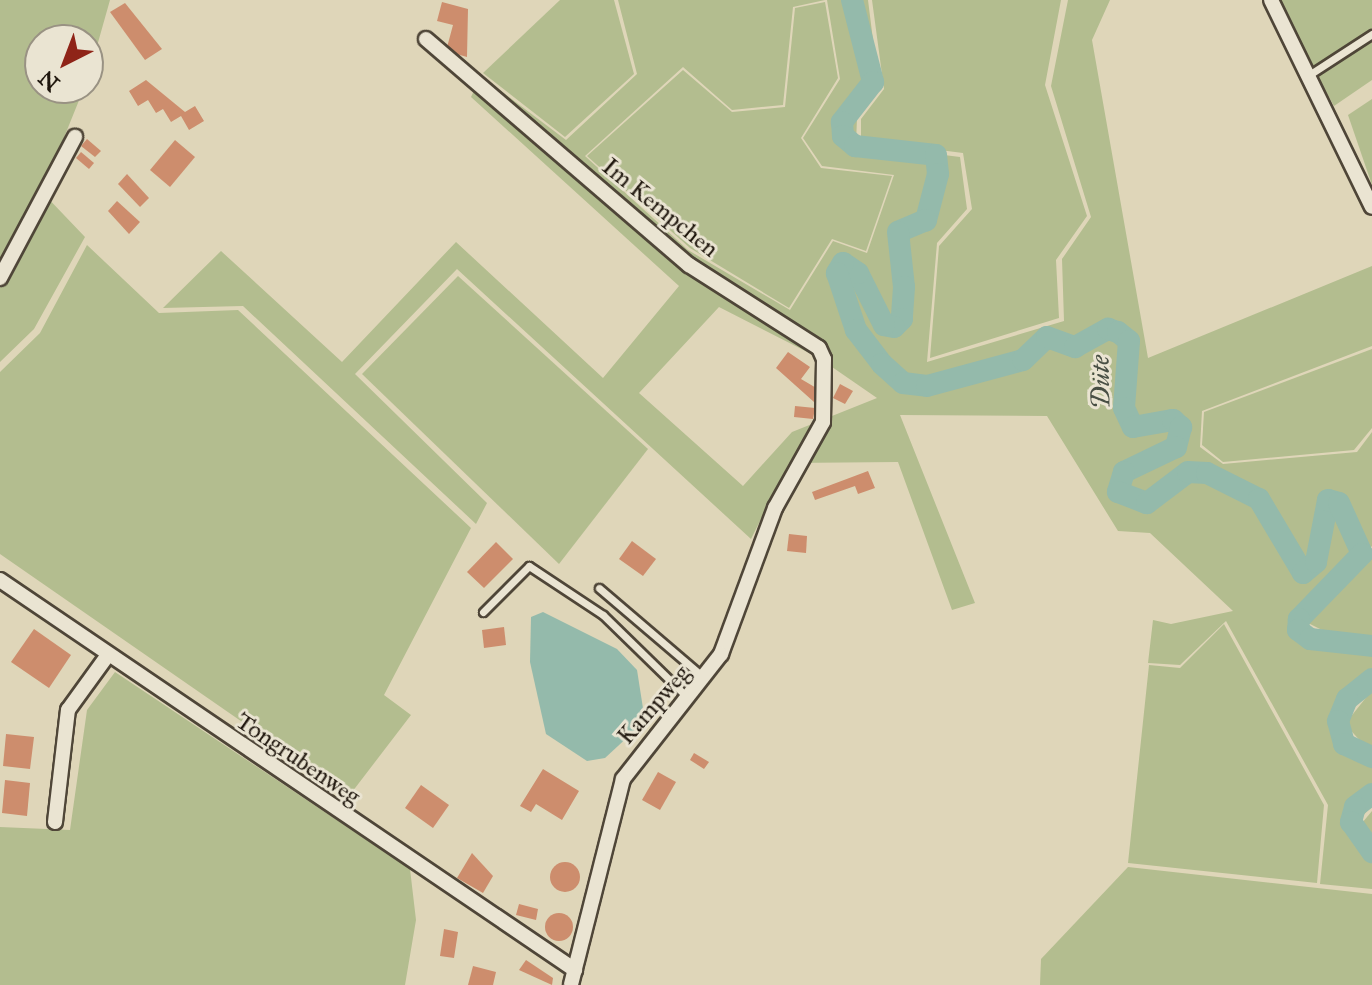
<!DOCTYPE html>
<meta charset="utf-8">
<style>
body{margin:0}
#map{position:relative;width:1372px;height:985px;overflow:hidden;background:#dfd6b9;font-family:"IM FELL Great Primer",serif}
div>[style]{position:absolute}
[style*='--x']{left:calc(var(--x)*1px);top:calc(var(--y)*1px);width:calc(var(--w)*1px);rotate:calc(var(--a)*1deg)}
.green>*{inset:0;background:#b3bd8f}
.water>*{inset:0;background:#94baab}
.river>*{height:22px;margin:-11px;padding:0 11px;transform-origin:11px;border-radius:11px;background:#94baab}
.building>*{inset:0;background:#cd8d6d}
.round{border-radius:50%}
.roads{filter:drop-shadow(2px 0 #4f4638) drop-shadow(-2px 0 #4f4638) drop-shadow(0 2px #4f4638) drop-shadow(0 -2px #4f4638)}
.lane>*{height:7px;margin:-3.5px;padding:0 3.5px;transform-origin:3.5px;border-radius:3.5px;background:#eae4d2}
.street>*{height:14px;margin:-7px;padding:0 7px;transform-origin:7px;border-radius:7px;background:#eae4d2}
span{translate:-50% -50%;white-space:nowrap;text-align:center;line-height:1.15;-webkit-text-stroke:6px #eae4d2;paint-order:stroke}
.street-label{font-size:24px;color:#1f160d}
.water-label{font-size:26px;color:#484f44;font-style:italic}
.north{position:absolute;left:24px;top:24px;width:80px;height:80px;box-sizing:border-box;background:#eae4d2;border:2px solid #999283;border-radius:50%;rotate:222deg;font-size:22px;font-weight:700;line-height:32px;text-align:center;color:#1f160d}
.north::after{content:'';display:block;margin:auto;width:28px;height:36px;background:#8f2418;clip-path:polygon(50% 0,100% 100%,50% 72%,0 100%)}
</style>
<div id="map">
<div class="green">
<div style="clip-path:polygon(0 0,110px 0,88px 78px,88px 40px,40px 40px,40px 88px,84px 88px,42px 192px,85px 237px,34px 329px,0 362px)"></div>
<div style="clip-path:polygon(560px 0,614px 0,634px 74px,565px 137px,483px 73px)"></div>
<div style="clip-path:polygon(evenodd,618px 0,825px 0,793px 7px,783px 105px,732px 110px,683px 67px,585px 156px,688px 250px,790px 310px,833px 241px,867px 253px,894px 175px,822px 166px,803px 138px,840px 79px,827px 0,868px 0,879px 88px,857px 118px,856px 144px,960px 157px,967px 209px,937px 243px,927px 362px,1064px 321px,1062px 259px,1091px 217px,1051px 86px,1068px 0,1110px 0,1092px 40px,1148px 358px,1372px 266px,1372px 346px,1202px 411px,1200px 447px,1223px 464px,1357px 452px,1372px 432px,1372px 546px,1301px 623px,1328px 636px,1372px 643px,1372px 684px,1341px 722px,1372px 761px,1372px 806px,1359px 820px,1357px 839px,1372px 847px,1372px 889px,1320px 884px,1328px 805px,1226px 621px,1180px 665px,1148px 663px,1153px 620px,1171px 624px,1233px 611px,1150px 533px,1118px 531px,1047px 416px,900px 415px,975px 603px,952px 610px,898px 462px,789px 463px,751px 539px,457px 269px,355px 374px,487px 503px,476px 524px,243px 306px,163px 308px,221px 251px,342px 362px,456px 242px,603px 378px,679px 286px,471px 97px,481px 76px,566px 140px,637px 74px,618px 0,719px 307px,819px 358px,877px 398px,792px 432px,743px 486px,639px 393px,719px 307px)"></div>
<div style="clip-path:polygon(872px 0,1061px 0,1045px 85px,1087px 216px,1056px 260px,1059px 318px,930px 358px,939px 246px,972px 209px,963px 153px,861px 140px,861px 119px,884px 89px)"></div>
<div style="clip-path:polygon(1276px 0,1372px 0,1372px 80px,1334px 106px)"></div>
<div style="clip-path:polygon(825px 2px,838px 78px,801px 138px,821px 168px,892px 176px,866px 251px,832px 239px,789px 308px,690px 248px,587px 156px,683px 70px,732px 112px,785px 107px,795px 8px)"></div>
<div style="clip-path:polygon(1372px 99px,1372px 185px,1348px 115px)"></div>
<div style="clip-path:polygon(87px 245px,159px 313px,238px 310px,471px 528px,384px 695px,411px 715px,349px 796px,0 554px,0 372px,40px 333px)"></div>
<div style="clip-path:polygon(458px 276px,648px 449px,559px 564px,362px 374px)"></div>
<div style="clip-path:polygon(1372px 349px,1372px 428px,1354px 450px,1223px 462px,1202px 445px,1204px 412px)"></div>
<div style="clip-path:polygon(1372px 552px,1372px 639px,1332px 635px,1304px 621px)"></div>
<div style="clip-path:polygon(1224px 624px,1324px 805px,1317px 883px,1128px 863px,1149px 665px,1180px 668px)"></div>
<div style="clip-path:polygon(115px 672px,410px 869px,416px 920px,405px 985px,0 985px,0 827px,70px 830px,87px 710px)"></div>
<div style="clip-path:polygon(1372px 690px,1372px 754px,1345px 724px)"></div>
<div style="clip-path:polygon(1372px 811px,1372px 845px,1363px 838px,1362px 823px)"></div>
<div style="clip-path:polygon(1128px 867px,1372px 894px,1372px 985px,1040px 985px,1041px 959px)"></div>
</div>
<div class="water">
<div style="clip-path:polygon(543px 612px,617px 649px,637px 670px,645px 721px,605px 758px,587px 761px,546px 734px,530px 662px,531px 617px)"></div>
</div>
<div class="river">
<div style="--x:852;--y:0;--w:85;--a:75.6"></div>
<div style="--x:873;--y:82;--w:51;--a:127.8"></div>
<div style="--x:842;--y:122;--w:14;--a:86"></div>
<div style="--x:843;--y:136;--w:16;--a:40"></div>
<div style="--x:855;--y:146;--w:81;--a:6.3"></div>
<div style="--x:936;--y:155;--w:19;--a:84"></div>
<div style="--x:938;--y:174;--w:48;--a:104.6"></div>
<div style="--x:926;--y:220;--w:30;--a:157"></div>
<div style="--x:898;--y:232;--w:55;--a:83.8"></div>
<div style="--x:904;--y:287;--w:32;--a:94"></div>
<div style="--x:902;--y:319;--w:11;--a:135"></div>
<div style="--x:894;--y:327;--w:10;--a:-169"></div>
<div style="--x:884;--y:325;--w:58;--a:-116.6"></div>
<div style="--x:858;--y:273;--w:18;--a:-146"></div>
<div style="--x:843;--y:263;--w:12;--a:121"></div>
<div style="--x:837;--y:273;--w:60;--a:71.6"></div>
<div style="--x:856;--y:330;--w:43;--a:52.6"></div>
<div style="--x:882;--y:364;--w:28;--a:42"></div>
<div style="--x:903;--y:383;--w:24;--a:7"></div>
<div style="--x:927;--y:386;--w:99;--a:-15.2"></div>
<div style="--x:1023;--y:360;--w:33;--a:-44"></div>
<div style="--x:1047;--y:337;--w:30;--a:20"></div>
<div style="--x:1075;--y:347;--w:38;--a:-29"></div>
<div style="--x:1108;--y:329;--w:10;--a:17"></div>
<div style="--x:1118;--y:332;--w:14;--a:39"></div>
<div style="--x:1129;--y:341;--w:67;--a:94.3"></div>
<div style="--x:1124;--y:408;--w:21;--a:65"></div>
<div style="--x:1133;--y:427;--w:41;--a:-9.9"></div>
<div style="--x:1173;--y:420;--w:11;--a:41"></div>
<div style="--x:1181;--y:427;--w:21;--a:104"></div>
<div style="--x:1176;--y:447;--w:58;--a:154.3"></div>
<div style="--x:1124;--y:472;--w:21;--a:107"></div>
<div style="--x:1118;--y:492;--w:31;--a:21"></div>
<div style="--x:1147;--y:503;--w:51;--a:-37.1"></div>
<div style="--x:1188;--y:472;--w:19;--a:3"></div>
<div style="--x:1207;--y:473;--w:58;--a:26.6"></div>
<div style="--x:1259;--y:499;--w:86;--a:59.3"></div>
<div style="--x:1303;--y:573;--w:17;--a:-40"></div>
<div style="--x:1316;--y:562;--w:63;--a:-79"></div>
<div style="--x:1328;--y:500;--w:11;--a:15"></div>
<div style="--x:1339;--y:503;--w:56;--a:65.7"></div>
<div style="--x:1362;--y:554;--w:91;--a:134.1"></div>
<div style="--x:1299;--y:619;--w:11;--a:95"></div>
<div style="--x:1298;--y:630;--w:15;--a:37"></div>
<div style="--x:1310;--y:639;--w:62;--a:6.4"></div>
<div style="--x:1372;--y:679;--w:32;--a:141"></div>
<div style="--x:1347;--y:699;--w:24;--a:112"></div>
<div style="--x:1338;--y:721;--w:24;--a:75"></div>
<div style="--x:1344;--y:744;--w:31;--a:25"></div>
<div style="--x:1372;--y:794;--w:21;--a:143"></div>
<div style="--x:1355;--y:807;--w:16;--a:105"></div>
<div style="--x:1351;--y:822;--w:37;--a:55"></div>
</div>
<div class="building">
<div style="clip-path:polygon(442px 2px,468px 9px,467px 57px,446px 51px,453px 25px,437px 21px)"></div>
<div style="clip-path:polygon(125px 3px,162px 49px,145px 60px,110px 12px)"></div>
<div style="clip-path:polygon(146px 80px,185px 112px,195px 106px,204px 121px,189px 130px,181px 116px,171px 122px,163px 109px,156px 113px,148px 100px,138px 106px,129px 91px)"></div>
<div style="clip-path:polygon(87px 139px,101px 151px,95px 157px,81px 146px)"></div>
<div style="clip-path:polygon(175px 140px,195px 157px,170px 187px,150px 170px)"></div>
<div style="clip-path:polygon(81px 152px,94px 163px,89px 169px,76px 158px)"></div>
<div style="clip-path:polygon(127px 174px,149px 198px,140px 207px,118px 184px)"></div>
<div style="clip-path:polygon(117px 201px,140px 222px,129px 234px,108px 211px)"></div>
<div style="clip-path:polygon(788px 352px,810px 367px,801px 379px,818px 389px,814px 402px,776px 368px)"></div>
<div style="clip-path:polygon(840px 384px,853px 391px,845px 404px,833px 398px)"></div>
<div style="clip-path:polygon(795px 406px,815px 408px,813px 419px,794px 417px)"></div>
<div style="clip-path:polygon(868px 471px,875px 488px,858px 494px,855px 486px,815px 500px,812px 492px)"></div>
<div style="clip-path:polygon(789px 534px,807px 536px,806px 553px,787px 551px)"></div>
<div style="clip-path:polygon(632px 541px,656px 559px,643px 576px,619px 559px)"></div>
<div style="clip-path:polygon(496px 542px,513px 559px,484px 588px,467px 572px)"></div>
<div style="clip-path:polygon(504px 627px,506px 645px,484px 648px,482px 630px)"></div>
<div style="clip-path:polygon(34px 629px,71px 655px,49px 688px,11px 662px)"></div>
<div style="clip-path:polygon(6px 734px,34px 737px,30px 769px,3px 766px)"></div>
<div style="clip-path:polygon(694px 753px,709px 762px,704px 769px,690px 760px)"></div>
<div style="clip-path:polygon(543px 769px,579px 791px,562px 820px,536px 804px,531px 812px,520px 806px)"></div>
<div style="clip-path:polygon(658px 772px,676px 782px,660px 810px,642px 800px)"></div>
<div style="clip-path:polygon(5px 780px,30px 783px,27px 816px,2px 813px)"></div>
<div style="clip-path:polygon(421px 785px,449px 805px,433px 828px,405px 808px)"></div>
<div style="clip-path:polygon(472px 853px,493px 876px,483px 893px,457px 878px)"></div>
<div class="round" style="left:550px;top:862px;width:30px;height:30px"></div>
<div style="clip-path:polygon(519px 904px,538px 909px,536px 920px,516px 915px)"></div>
<div class="round" style="left:545px;top:913px;width:28px;height:28px"></div>
<div style="clip-path:polygon(444px 929px,458px 932px,454px 958px,440px 956px)"></div>
<div style="clip-path:polygon(526px 960px,553px 978px,552px 985px,519px 970px)"></div>
<div style="clip-path:polygon(473px 966px,496px 972px,493px 985px,468px 985px)"></div>
</div>
<div class="roads">
<div class="lane">
<div style="--x:1312;--y:73;--w:72;--a:-33"></div>
<div style="--x:599;--y:588;--w:135;--a:40.5"></div>
<div style="--x:483;--y:612;--w:65;--a:-45"></div>
<div style="--x:529;--y:566;--w:89;--a:33.5"></div>
<div style="--x:603;--y:615;--w:119;--a:44.3"></div>
</div>
<div class="street">
<div style="--x:1271;--y:0;--w:230;--a:64"></div>
<div style="--x:426;--y:39;--w:347;--a:40.7"></div>
<div style="--x:689;--y:265;--w:154;--a:32.6"></div>
<div style="--x:819;--y:348;--w:12;--a:66"></div>
<div style="--x:824;--y:359;--w:63;--a:90.9"></div>
<div style="--x:823;--y:422;--w:98;--a:119.2"></div>
<div style="--x:775;--y:508;--w:156;--a:110.3"></div>
<div style="--x:721;--y:654;--w:159;--a:128.1"></div>
<div style="--x:623;--y:779;--w:212;--a:104.2"></div>
<div style="--x:0;--y:278;--w:160;--a:-62"></div>
<div style="--x:0;--y:580;--w:695;--a:34.15"></div>
<div style="--x:55;--y:822;--w:113;--a:-83.4"></div>
<div style="--x:68;--y:710;--w:68;--a:-54"></div>
</div>
</div>
<div class="street-label">
<span style="left:660px;top:208px;rotate:39deg">Im Kempchen</span>
<span style="left:654px;top:705px;rotate:-49deg">Kampweg</span>
<span style="left:298px;top:759px;rotate:34deg">Tongrubenweg</span>
</div>
<div class="water-label">
<span style="left:1101px;top:382px;rotate:-91deg">Düte</span>
</div>
<div class="north">N</div>
</div>
